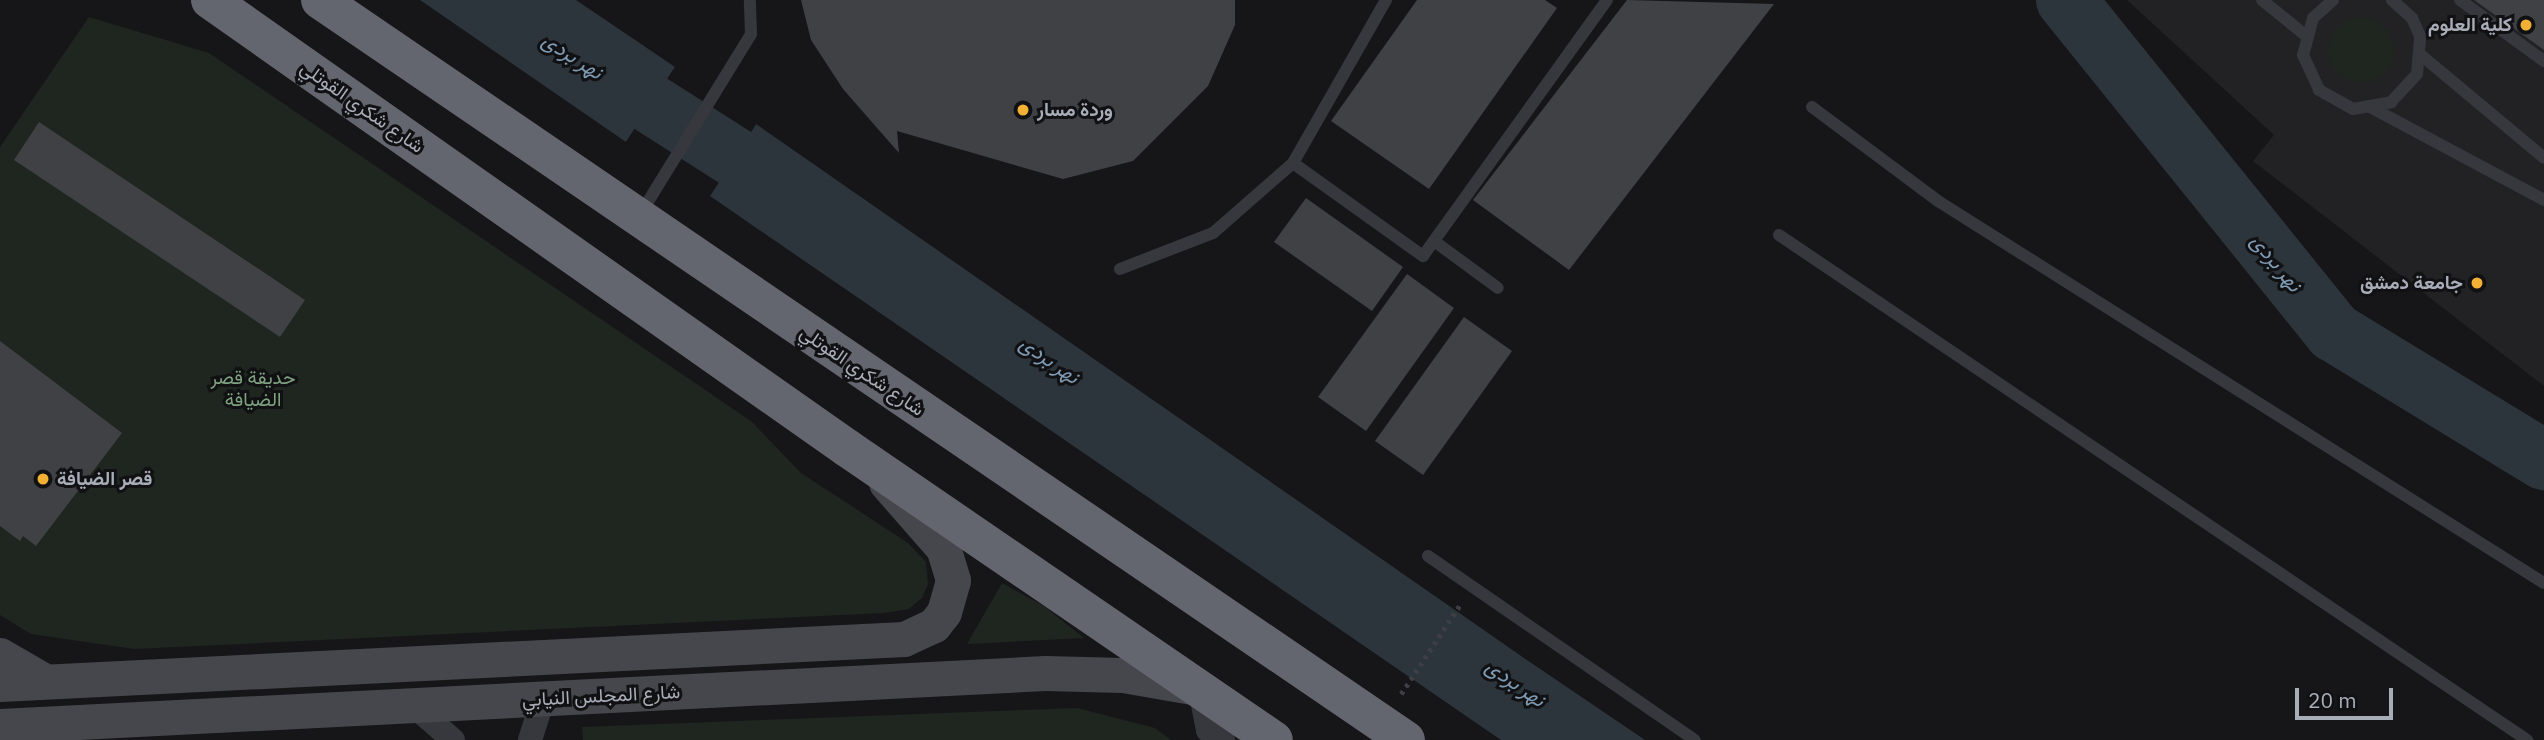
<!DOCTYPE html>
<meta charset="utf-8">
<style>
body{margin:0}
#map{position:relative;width:2544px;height:740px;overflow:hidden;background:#161618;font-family:"IBM Plex Sans",Vazirmatn,sans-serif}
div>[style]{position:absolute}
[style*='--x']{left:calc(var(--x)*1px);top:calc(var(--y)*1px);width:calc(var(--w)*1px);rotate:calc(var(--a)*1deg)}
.built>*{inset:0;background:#222225}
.green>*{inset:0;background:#1e261f}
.round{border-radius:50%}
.water>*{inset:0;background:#2c353c}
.pier>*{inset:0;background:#161618}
.river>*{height:60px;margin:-30px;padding:0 30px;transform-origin:30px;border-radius:30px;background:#2c353c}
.building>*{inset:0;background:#404145}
.path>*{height:4.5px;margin-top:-2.25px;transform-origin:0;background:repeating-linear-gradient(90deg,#3d3f44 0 3.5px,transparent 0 8.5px)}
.lane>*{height:12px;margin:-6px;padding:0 6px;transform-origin:6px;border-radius:6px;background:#37383d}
.street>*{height:24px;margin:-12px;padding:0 12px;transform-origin:12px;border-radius:12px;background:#37383d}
.secondary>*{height:35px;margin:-17.5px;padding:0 17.5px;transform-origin:17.5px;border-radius:17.5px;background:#45474d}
.highway>*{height:38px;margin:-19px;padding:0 19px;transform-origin:19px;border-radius:19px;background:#63666e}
.dots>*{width:19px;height:19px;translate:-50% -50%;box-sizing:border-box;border:4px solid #111113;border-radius:50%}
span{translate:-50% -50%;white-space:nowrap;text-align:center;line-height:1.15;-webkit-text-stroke:6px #111113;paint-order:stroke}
.poi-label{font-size:19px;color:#a8adb8;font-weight:700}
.right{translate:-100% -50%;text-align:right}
.left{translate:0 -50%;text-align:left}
.street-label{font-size:19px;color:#a8adb8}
.park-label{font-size:19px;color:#7fa381}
.water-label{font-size:21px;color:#7f9bb3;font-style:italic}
.scale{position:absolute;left:2295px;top:688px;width:98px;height:32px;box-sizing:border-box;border:4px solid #a8adb8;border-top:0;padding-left:9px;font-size:21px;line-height:24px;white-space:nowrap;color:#a8adb8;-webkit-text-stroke:5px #111113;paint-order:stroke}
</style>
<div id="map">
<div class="built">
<div style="clip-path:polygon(2127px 0,2544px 0,2544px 386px,2253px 161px,2274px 135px)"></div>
</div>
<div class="green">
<div class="round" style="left:2328px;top:17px;width:66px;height:66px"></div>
<div style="clip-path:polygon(89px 17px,209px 53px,751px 421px,801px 473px,908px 543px,926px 562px,928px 584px,922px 598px,909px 609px,884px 613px,134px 649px,31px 634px,0 615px,0 147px)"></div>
<div style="clip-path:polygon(1002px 583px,1044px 606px,1084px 638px,967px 644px)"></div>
<div style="clip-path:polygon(1077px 708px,1155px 728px,1171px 740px,583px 740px,582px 727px)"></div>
</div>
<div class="water">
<div style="clip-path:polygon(420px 0,576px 0,675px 67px,626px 142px)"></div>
<div style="clip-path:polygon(756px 124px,1524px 658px,1645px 740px,1501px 740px,710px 196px)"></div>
</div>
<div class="pier">
<div style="clip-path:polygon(675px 67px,655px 108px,629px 144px,626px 142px)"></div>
<div style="clip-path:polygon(754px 122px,756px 124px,710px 196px,729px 156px)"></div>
</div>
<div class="river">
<div style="--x:488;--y:0;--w:372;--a:32.5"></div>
<div style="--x:2066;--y:0;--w:427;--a:51.1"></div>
<div style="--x:2334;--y:332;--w:246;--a:31.4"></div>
</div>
<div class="building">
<div style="clip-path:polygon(801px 0,1235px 0,1235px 25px,1208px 86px,1133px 161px,1063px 179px,897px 131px,899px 153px,843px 89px,811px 40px)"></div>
<div style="clip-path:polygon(1417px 0,1545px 0,1557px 8px,1429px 189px,1331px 121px)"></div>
<div style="clip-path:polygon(1627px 0,1774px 4px,1569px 270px,1473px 200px)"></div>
<div style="clip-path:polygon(2474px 0,2544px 0,2544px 50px)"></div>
<div style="clip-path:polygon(39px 122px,305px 300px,280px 337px,14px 160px)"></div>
<div style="clip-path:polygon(1306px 198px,1403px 267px,1372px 311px,1274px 242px)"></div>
<div style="clip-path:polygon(1407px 274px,1454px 308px,1366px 431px,1318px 397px)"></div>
<div style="clip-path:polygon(1464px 317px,1512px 351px,1423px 475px,1375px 441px)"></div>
<div style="clip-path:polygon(0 341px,122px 433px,36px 546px,23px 536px,20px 541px,0 526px)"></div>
</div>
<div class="path">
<div style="--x:1401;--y:694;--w:107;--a:-56.5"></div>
</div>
<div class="lane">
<div style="--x:2262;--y:0;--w:55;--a:39.1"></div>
<div style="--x:2333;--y:0;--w:27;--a:138"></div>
<div style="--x:2313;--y:18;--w:38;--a:105"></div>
<div style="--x:2303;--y:55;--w:38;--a:65"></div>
<div style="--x:2319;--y:90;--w:39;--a:29"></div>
<div style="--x:2353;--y:109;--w:39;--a:-10"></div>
<div style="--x:2391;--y:102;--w:38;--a:-47"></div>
<div style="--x:2417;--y:74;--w:38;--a:-85"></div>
<div style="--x:2420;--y:36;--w:20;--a:-114"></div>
<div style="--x:2412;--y:18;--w:27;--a:-138"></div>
<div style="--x:2460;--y:0;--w:104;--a:36"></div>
<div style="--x:2421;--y:55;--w:160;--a:39.9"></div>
<div style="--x:1812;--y:107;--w:157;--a:36.7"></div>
<div style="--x:1938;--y:201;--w:716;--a:32.23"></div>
<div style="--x:2372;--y:108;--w:195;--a:28.1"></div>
<div style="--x:1293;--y:163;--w:160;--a:35.6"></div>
<div style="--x:1423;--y:256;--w:315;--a:-54.3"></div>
<div style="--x:641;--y:213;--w:210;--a:-58.4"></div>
<div style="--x:751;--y:34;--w:34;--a:-92"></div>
<div style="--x:1779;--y:235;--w:903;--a:34.02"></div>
<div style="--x:1434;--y:241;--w:79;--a:36.3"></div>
<div style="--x:1120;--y:269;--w:100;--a:-21.2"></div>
<div style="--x:1213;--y:233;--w:106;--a:-41.2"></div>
<div style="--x:1293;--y:163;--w:188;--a:-60.3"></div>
<div style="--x:1428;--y:556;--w:324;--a:34.6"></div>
</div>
<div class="street">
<div style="--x:1200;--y:689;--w:42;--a:79"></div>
<div style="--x:1208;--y:730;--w:18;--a:34"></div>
<div style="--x:413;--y:705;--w:53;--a:41.2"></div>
<div style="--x:530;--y:740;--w:43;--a:-72.4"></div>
</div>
<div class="secondary">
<div style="--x:0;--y:655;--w:50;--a:30.2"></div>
<div style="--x:0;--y:684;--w:905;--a:-2.85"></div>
<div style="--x:904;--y:639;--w:33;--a:-25"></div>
<div style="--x:934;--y:625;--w:16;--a:-52"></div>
<div style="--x:944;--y:612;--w:33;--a:-74"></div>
<div style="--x:953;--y:580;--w:34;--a:-107"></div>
<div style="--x:943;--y:548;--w:86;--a:-131.2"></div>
<div style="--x:0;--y:726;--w:1046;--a:-2.9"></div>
<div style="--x:1045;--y:673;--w:78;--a:1.5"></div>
<div style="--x:1123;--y:675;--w:76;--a:9.8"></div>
</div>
<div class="highway">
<div style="--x:210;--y:0;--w:779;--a:35.12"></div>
<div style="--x:847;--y:448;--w:517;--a:34.37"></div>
<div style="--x:320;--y:0;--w:1314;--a:34.27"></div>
</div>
<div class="dots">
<div style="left:2526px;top:25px;background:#f2b134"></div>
<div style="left:1023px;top:110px;background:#f2b134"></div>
<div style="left:2477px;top:283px;background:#f2b134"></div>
<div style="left:43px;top:479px;background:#f2b134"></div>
</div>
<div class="poi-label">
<span class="right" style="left:2512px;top:25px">كلية العلوم</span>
<span class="left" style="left:1037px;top:110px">وردة مسار</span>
<span class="right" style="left:2463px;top:283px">جامعة دمشق</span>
<span class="left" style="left:57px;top:479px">قصر الضيافة</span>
</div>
<div class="street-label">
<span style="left:362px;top:107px;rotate:35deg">شارع شكري القوتلي</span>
<span style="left:862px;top:371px;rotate:34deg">شارع شكري القوتلي</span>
<span style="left:601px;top:696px;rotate:-3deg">شارع المجلس النيابي</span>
</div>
<div class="park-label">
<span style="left:253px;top:389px">حديقة قصر<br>الضيافة</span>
</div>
<div class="water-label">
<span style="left:573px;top:55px;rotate:33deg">نهر بردى</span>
<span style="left:2277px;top:262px;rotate:51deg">نهر بردى</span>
<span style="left:1050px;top:359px;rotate:35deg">نهر بردى</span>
<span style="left:1516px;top:682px;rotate:35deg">نهر بردى</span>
</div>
<div class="scale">20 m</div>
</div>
